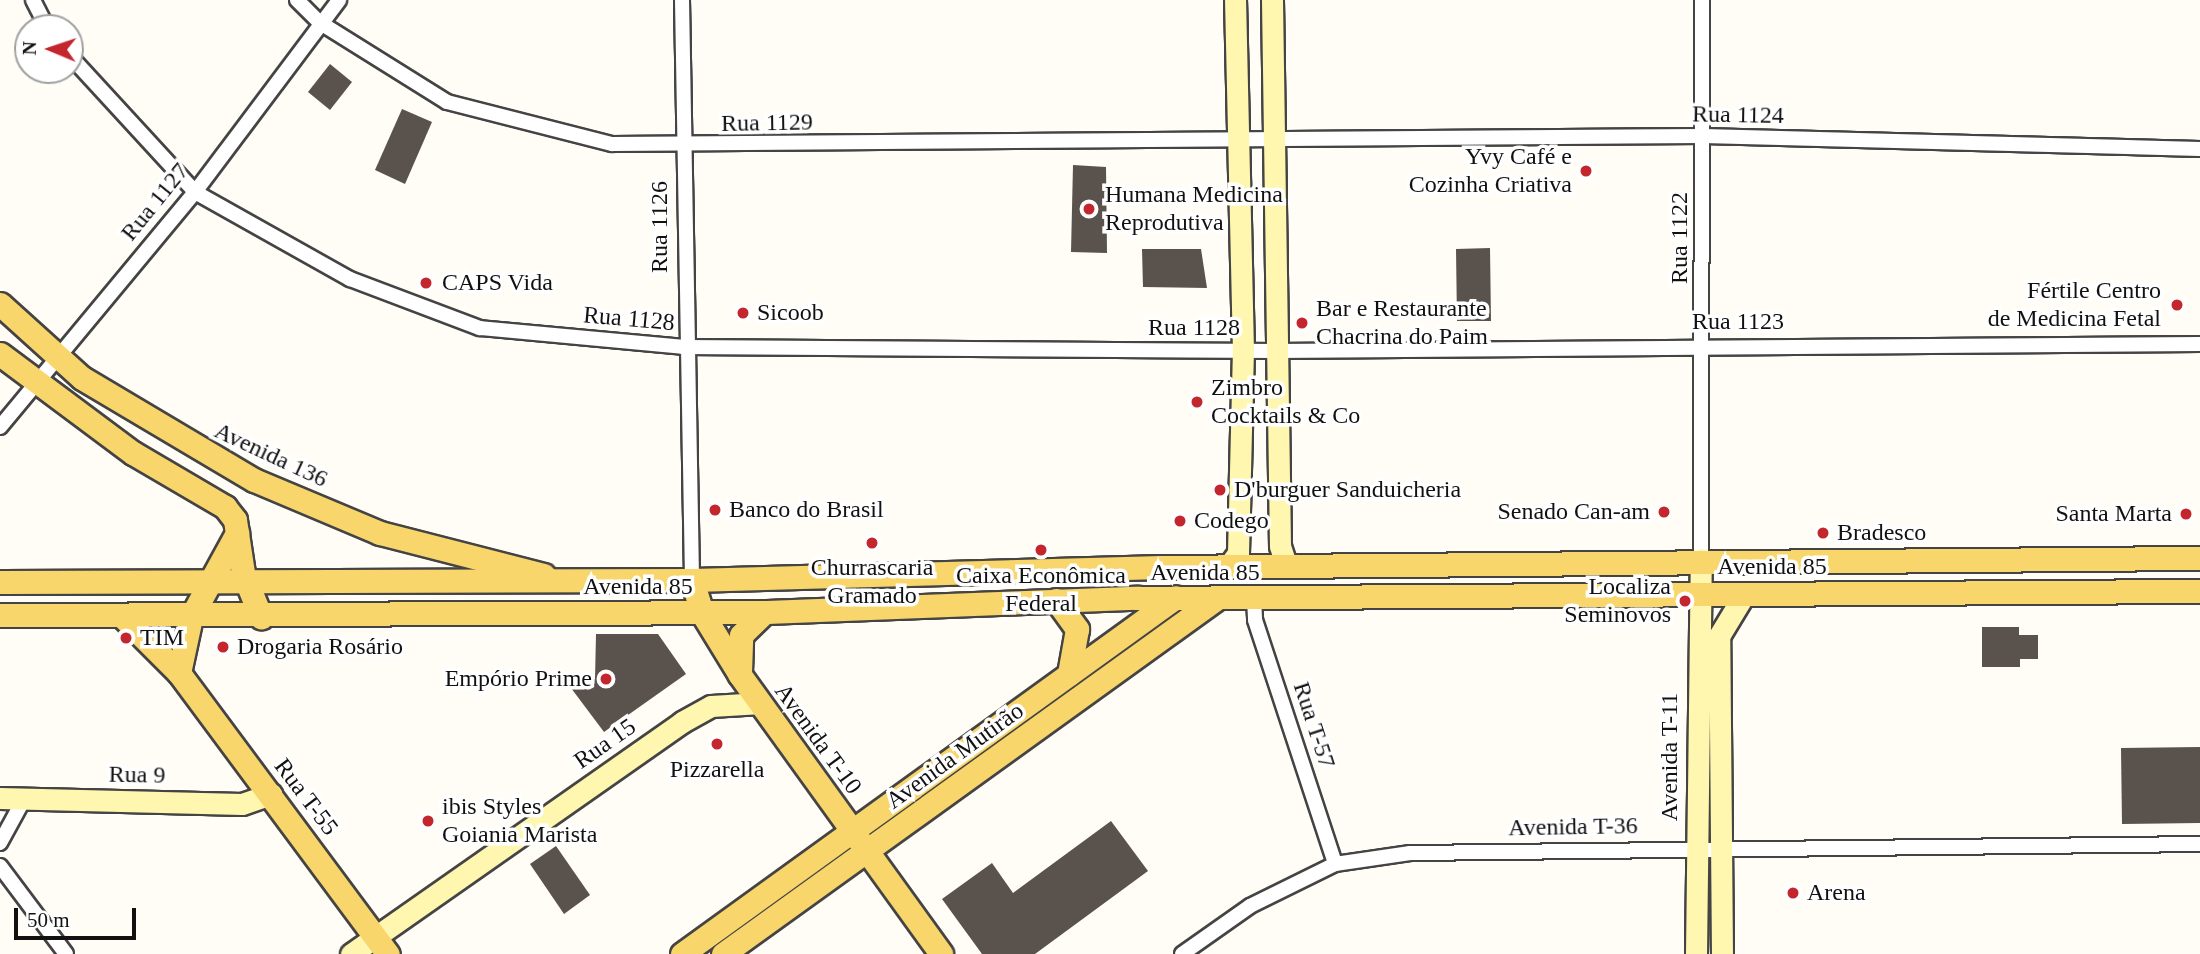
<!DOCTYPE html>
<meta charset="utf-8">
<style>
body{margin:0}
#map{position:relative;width:2200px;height:954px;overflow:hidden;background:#fffdf5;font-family:Georgia,serif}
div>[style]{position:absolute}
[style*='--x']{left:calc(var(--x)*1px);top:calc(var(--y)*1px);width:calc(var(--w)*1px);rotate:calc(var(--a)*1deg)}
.building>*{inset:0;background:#5a524d}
.roads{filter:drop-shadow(2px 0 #444) drop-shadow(-2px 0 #444) drop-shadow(0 2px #444) drop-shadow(0 -2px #444)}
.street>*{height:14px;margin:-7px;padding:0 7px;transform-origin:7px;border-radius:7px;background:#fff}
.secondary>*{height:21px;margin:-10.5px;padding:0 10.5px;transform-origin:10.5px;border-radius:10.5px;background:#fff6b0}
.primary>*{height:23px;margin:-11.5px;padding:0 11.5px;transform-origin:11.5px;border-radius:11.5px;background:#f9d66b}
.dots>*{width:19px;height:19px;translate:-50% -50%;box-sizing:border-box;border:4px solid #fff;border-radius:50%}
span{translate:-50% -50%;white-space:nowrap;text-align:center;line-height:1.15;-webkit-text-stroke:7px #fff;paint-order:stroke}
.street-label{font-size:24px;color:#111}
.poi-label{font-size:24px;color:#111}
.right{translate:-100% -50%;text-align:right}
.left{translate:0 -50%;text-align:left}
.north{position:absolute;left:14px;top:14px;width:70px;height:70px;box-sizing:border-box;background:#fff;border:2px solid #a0a0a0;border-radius:50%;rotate:272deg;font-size:19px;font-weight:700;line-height:28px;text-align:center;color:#111}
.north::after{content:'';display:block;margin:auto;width:24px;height:32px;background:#c4262e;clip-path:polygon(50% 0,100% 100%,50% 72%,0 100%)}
.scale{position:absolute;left:14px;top:908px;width:122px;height:32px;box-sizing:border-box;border:4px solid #111;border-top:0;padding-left:9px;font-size:21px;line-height:24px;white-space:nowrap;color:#111;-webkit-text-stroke:5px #fff;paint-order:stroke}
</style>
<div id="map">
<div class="building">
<div style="clip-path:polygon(330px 64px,352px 82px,330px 110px,308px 92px)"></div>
<div style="clip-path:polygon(402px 109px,432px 122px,405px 184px,375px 170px)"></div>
<div style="clip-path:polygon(1073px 165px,1106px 167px,1107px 253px,1071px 252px)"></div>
<div style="clip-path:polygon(1490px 248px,1491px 321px,1457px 321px,1456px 249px)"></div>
<div style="clip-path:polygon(1142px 249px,1201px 249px,1207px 288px,1143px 287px)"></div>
<div style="clip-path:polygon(1982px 627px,2019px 627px,2019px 635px,2038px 635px,2038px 659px,2020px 659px,2020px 667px,1982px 667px)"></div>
<div style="clip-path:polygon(596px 634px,658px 634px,686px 674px,604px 732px,571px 688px,595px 679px)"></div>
<div style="clip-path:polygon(2200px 747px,2200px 823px,2122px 824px,2121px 748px)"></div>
<div style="clip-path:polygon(1111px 821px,1148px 871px,1035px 954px,982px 954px,942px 899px,992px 863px,1013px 893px)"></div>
<div style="clip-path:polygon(556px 846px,590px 895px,564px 914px,530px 864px)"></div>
</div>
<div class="roads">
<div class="street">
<div style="--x:33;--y:0;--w:31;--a:63"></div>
<div style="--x:297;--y:0;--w:31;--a:45"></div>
<div style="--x:319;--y:22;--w:151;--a:32"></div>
<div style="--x:447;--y:102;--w:170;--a:14.3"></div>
<div style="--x:612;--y:144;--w:1091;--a:-0.42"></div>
<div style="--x:1703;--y:136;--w:497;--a:1.5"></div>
<div style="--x:682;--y:0;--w:580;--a:89.01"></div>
<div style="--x:70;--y:56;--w:185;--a:47.4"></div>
<div style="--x:195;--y:192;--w:178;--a:29.3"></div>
<div style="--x:350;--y:279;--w:139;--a:20.7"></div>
<div style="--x:480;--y:328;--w:204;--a:5.3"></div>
<div style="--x:683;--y:347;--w:593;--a:0.39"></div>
<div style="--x:1276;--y:351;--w:924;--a:-0.43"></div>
<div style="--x:0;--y:427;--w:305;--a:-50.3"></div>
<div style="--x:195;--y:192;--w:240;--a:-53.1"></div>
<div style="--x:1701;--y:559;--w:559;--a:-89.9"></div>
<div style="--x:1254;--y:599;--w:21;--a:87"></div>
<div style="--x:1255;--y:620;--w:257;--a:71.8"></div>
<div style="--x:0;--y:843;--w:50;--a:-61.4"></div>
<div style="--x:0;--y:866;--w:110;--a:53.1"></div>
<div style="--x:1182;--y:954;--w:83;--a:-35.2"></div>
<div style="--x:1250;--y:906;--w:95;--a:-26.3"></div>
<div style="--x:1335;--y:864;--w:76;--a:-8.3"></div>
<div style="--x:1410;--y:853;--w:790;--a:-0.65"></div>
</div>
<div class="secondary">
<div style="--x:1272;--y:0;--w:546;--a:89.16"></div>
<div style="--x:1280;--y:546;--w:22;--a:72"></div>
<div style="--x:1228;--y:567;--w:17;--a:-54"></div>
<div style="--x:1238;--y:553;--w:202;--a:-88.6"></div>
<div style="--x:1243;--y:351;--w:351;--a:-91.3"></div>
<div style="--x:0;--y:798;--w:242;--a:1.4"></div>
<div style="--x:242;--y:804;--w:31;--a:-19"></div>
<div style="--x:351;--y:954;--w:404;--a:-35"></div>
<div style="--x:682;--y:722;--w:33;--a:-29"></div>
<div style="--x:711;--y:706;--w:50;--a:-3.4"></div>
<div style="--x:1696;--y:954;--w:395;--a:-89.3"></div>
<div style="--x:1722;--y:954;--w:318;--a:-90.5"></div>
<div style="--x:1719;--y:636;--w:50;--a:-58.8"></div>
</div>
<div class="primary">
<div style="--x:0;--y:304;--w:110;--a:42.1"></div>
<div style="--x:82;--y:378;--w:200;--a:30.7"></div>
<div style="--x:254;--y:480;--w:137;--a:22.8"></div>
<div style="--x:380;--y:533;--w:169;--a:14.4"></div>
<div style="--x:0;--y:354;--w:166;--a:36.7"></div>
<div style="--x:133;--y:453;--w:107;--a:30.4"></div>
<div style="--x:225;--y:507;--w:16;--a:52"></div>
<div style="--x:235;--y:520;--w:54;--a:81.4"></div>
<div style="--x:243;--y:573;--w:48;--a:67.8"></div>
<div style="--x:692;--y:580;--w:34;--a:73"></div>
<div style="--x:702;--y:613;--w:73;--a:58.5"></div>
<div style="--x:740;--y:675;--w:344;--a:54.2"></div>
<div style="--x:0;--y:582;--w:692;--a:-0.17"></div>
<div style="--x:692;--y:580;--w:469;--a:-1.6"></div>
<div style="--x:1161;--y:567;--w:1039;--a:-0.5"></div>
<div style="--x:1056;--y:600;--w:36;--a:54"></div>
<div style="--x:1077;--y:629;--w:46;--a:100.1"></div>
<div style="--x:0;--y:615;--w:765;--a:-0.22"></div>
<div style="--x:765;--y:612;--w:372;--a:-2.2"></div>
<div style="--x:1137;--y:598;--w:1063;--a:-0.38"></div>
<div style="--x:123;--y:617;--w:79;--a:45"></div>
<div style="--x:179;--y:673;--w:350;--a:53.4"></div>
<div style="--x:740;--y:672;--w:37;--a:-88"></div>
<div style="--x:741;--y:635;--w:33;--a:-44"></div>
<div style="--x:179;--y:673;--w:57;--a:-77.9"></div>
<div style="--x:191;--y:617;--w:96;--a:-61.3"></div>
<div style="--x:682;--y:954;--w:609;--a:-35.85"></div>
<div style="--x:723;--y:954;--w:608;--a:-35.76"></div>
</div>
</div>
<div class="dots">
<div style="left:1586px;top:171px;background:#c4262e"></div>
<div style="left:1089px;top:209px;background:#c4262e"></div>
<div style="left:426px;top:283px;background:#c4262e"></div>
<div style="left:2177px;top:305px;background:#c4262e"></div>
<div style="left:743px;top:313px;background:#c4262e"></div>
<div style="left:1302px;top:323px;background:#c4262e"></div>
<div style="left:1197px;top:402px;background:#c4262e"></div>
<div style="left:1220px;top:490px;background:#c4262e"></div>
<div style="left:715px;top:510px;background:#c4262e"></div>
<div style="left:1664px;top:512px;background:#c4262e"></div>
<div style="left:2186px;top:514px;background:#c4262e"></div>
<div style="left:1180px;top:521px;background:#c4262e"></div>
<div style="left:1823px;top:533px;background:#c4262e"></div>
<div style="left:872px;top:543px;background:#c4262e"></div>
<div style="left:1041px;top:550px;background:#c4262e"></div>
<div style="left:1685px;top:601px;background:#c4262e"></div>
<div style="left:126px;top:638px;background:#c4262e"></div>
<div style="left:223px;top:647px;background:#c4262e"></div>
<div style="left:606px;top:679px;background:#c4262e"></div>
<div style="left:717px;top:744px;background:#c4262e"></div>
<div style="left:428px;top:821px;background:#c4262e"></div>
<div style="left:1793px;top:893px;background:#c4262e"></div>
</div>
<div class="street-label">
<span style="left:1738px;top:115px;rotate:1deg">Rua 1124</span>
<span style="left:767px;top:123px;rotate:-1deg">Rua 1129</span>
<span style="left:155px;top:202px;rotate:-51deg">Rua 1127</span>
<span style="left:660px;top:227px;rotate:-90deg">Rua 1126</span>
<span style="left:1680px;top:238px;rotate:-90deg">Rua 1122</span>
<span style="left:629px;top:319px;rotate:5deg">Rua 1128</span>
<span style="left:1738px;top:322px">Rua 1123</span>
<span style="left:1194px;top:328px">Rua 1128</span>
<span style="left:271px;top:455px;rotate:25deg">Avenida 136</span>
<span style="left:1772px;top:567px">Avenida 85</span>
<span style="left:1205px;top:573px">Avenida 85</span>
<span style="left:638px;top:587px">Avenida 85</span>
<span style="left:1314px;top:725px;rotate:72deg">Rua T-57</span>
<span style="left:818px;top:739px;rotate:54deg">Avenida T-10</span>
<span style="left:605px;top:744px;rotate:-35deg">Rua 15</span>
<span style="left:955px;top:756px;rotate:-36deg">Avenida Mutirão</span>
<span style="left:1670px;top:757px;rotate:-90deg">Avenida T-11</span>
<span style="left:137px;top:775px;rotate:1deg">Rua 9</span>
<span style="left:306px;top:797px;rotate:53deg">Rua T-55</span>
<span style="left:1573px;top:827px;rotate:-1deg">Avenida T-36</span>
</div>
<div class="poi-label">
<span class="right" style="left:1572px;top:171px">Yvy Café e<br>Cozinha Criativa</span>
<span class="left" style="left:1105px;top:209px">Humana Medicina<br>Reprodutiva</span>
<span class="left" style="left:442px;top:283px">CAPS Vida</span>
<span class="right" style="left:2161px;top:305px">Fértile Centro<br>de Medicina Fetal</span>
<span class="left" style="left:1316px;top:323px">Bar e Restaurante<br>Chacrina do Paim</span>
<span class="left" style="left:757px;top:313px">Sicoob</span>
<span class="left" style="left:1211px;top:402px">Zimbro<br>Cocktails &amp; Co</span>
<span class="left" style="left:1234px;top:490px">D'burguer Sanduicheria</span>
<span class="left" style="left:729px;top:510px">Banco do Brasil</span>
<span class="right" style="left:1650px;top:512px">Senado Can-am</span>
<span class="right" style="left:2172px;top:514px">Santa Marta</span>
<span class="left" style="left:1194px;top:521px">Codego</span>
<span class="left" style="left:1837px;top:533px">Bradesco</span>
<span style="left:872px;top:582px">Churrascaria<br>Gramado</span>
<span style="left:1041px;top:590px">Caixa Econômica<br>Federal</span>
<span class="right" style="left:1671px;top:601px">Localiza<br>Seminovos</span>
<span class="left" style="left:140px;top:638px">TIM</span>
<span class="left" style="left:237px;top:647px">Drogaria Rosário</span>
<span class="right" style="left:592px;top:679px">Empório Prime</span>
<span style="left:717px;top:770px">Pizzarella</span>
<span class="left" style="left:442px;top:821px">ibis Styles<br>Goiania Marista</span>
<span class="left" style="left:1807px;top:893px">Arena</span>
</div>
<div class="north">N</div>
<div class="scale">50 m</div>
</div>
